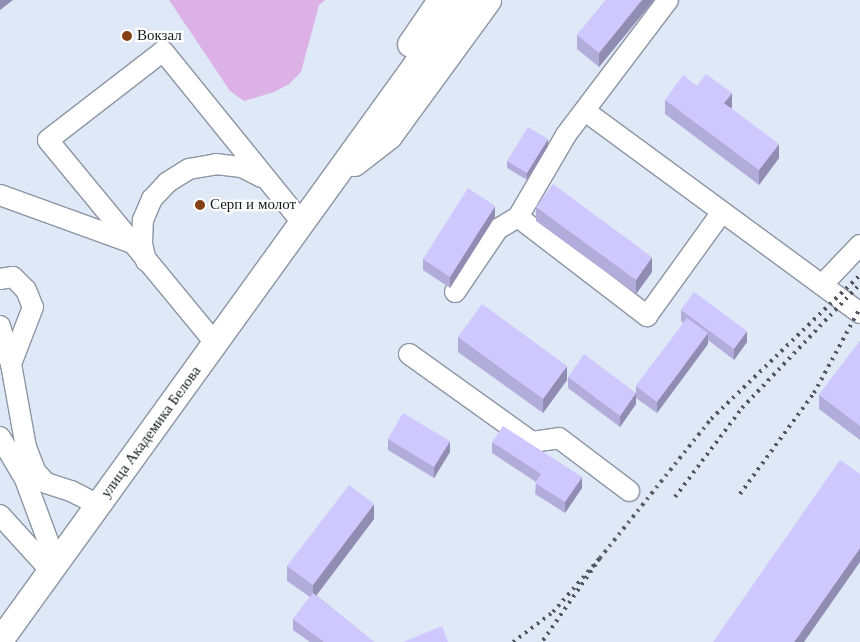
<!DOCTYPE html>
<meta charset="utf-8">
<style>
body{margin:0}
#map{position:relative;width:860px;height:642px;overflow:hidden;background:#dee8f7;font-family:Georgia,serif}
div>[style]{position:absolute}
[style*='--x']{left:calc(var(--x)*1px);top:calc(var(--y)*1px);width:calc(var(--w)*1px);rotate:calc(var(--a)*1deg)}
.green>*{inset:0;background:#dcb1e5}
.roads{filter:drop-shadow(1px 0 #8c95a3) drop-shadow(-1px 0 #8c95a3) drop-shadow(0 1px #8c95a3) drop-shadow(0 -1px #8c95a3)}
.minor>*{height:20px;margin:-10px;padding:0 10px;transform-origin:10px;border-radius:10px;background:#fff}
.major>*{height:25px;margin:-12.5px;padding:0 12.5px;transform-origin:12.5px;border-radius:12.5px;background:#fff}
.rail>*{height:4px;margin-top:-2px;transform-origin:0;background:repeating-linear-gradient(90deg,#535860 0 2.5px,transparent 0 7.5px)}
.wall>*{inset:0;background:#b2acda}
.shaded-wall>*{inset:0;background:#918cb2}
.building>*{inset:0;background:#cfc8fe}
.dots>*{width:14px;height:14px;translate:-50% -50%;box-sizing:border-box;border:2px solid #fff;border-radius:50%}
span{translate:-50% -50%;white-space:nowrap;text-align:center;line-height:1.15;-webkit-text-stroke:4.5px #fff;paint-order:stroke}
.poi-label{font-size:15px;color:#15181d}
.left{translate:0 -50%;text-align:left}
.street-label{font-size:15px;color:#15181d}
</style>
<div id="map">
<div class="green">
<div style="clip-path:polygon(169px 0,325px 0,319px 5px,301px 72px,289px 84px,274px 92px,244px 101px,230px 91px)"></div>
</div>
<div class="roads">
<div class="minor">
<div style="--x:668;--y:0;--w:169;--a:127.1"></div>
<div style="--x:566;--y:135;--w:95;--a:120.3"></div>
<div style="--x:518;--y:217;--w:163;--a:37.5"></div>
<div style="--x:647;--y:316;--w:128;--a:-54.2"></div>
<div style="--x:585;--y:111;--w:341;--a:36.3"></div>
<div style="--x:0;--y:195;--w:138;--a:19.9"></div>
<div style="--x:146;--y:261;--w:17;--a:-103"></div>
<div style="--x:142;--y:244;--w:24;--a:-88"></div>
<div style="--x:143;--y:220;--w:23;--a:-67"></div>
<div style="--x:152;--y:199;--w:23;--a:-47"></div>
<div style="--x:168;--y:182;--w:25;--a:-32"></div>
<div style="--x:189;--y:169;--w:27;--a:-10"></div>
<div style="--x:216;--y:164;--w:26;--a:7"></div>
<div style="--x:242;--y:167;--w:22;--a:27"></div>
<div style="--x:0;--y:279;--w:13;--a:-9"></div>
<div style="--x:13;--y:277;--w:18;--a:45"></div>
<div style="--x:26;--y:290;--w:18;--a:68"></div>
<div style="--x:33;--y:307;--w:61;--a:111.1"></div>
<div style="--x:822;--y:285;--w:55;--a:-46.5"></div>
<div style="--x:455;--y:292;--w:76;--a:-55.7"></div>
<div style="--x:498;--y:229;--w:23;--a:-31"></div>
<div style="--x:0;--y:326;--w:40;--a:74"></div>
<div style="--x:11;--y:364;--w:84;--a:79.8"></div>
<div style="--x:26;--y:447;--w:26;--a:69"></div>
<div style="--x:35;--y:471;--w:16;--a:47"></div>
<div style="--x:46;--y:483;--w:26;--a:18"></div>
<div style="--x:71;--y:491;--w:30;--a:27"></div>
<div style="--x:216;--y:344;--w:264;--a:-129.5"></div>
<div style="--x:48;--y:140;--w:145;--a:-37.7"></div>
<div style="--x:163;--y:51;--w:223;--a:51"></div>
<div style="--x:409;--y:354;--w:151;--a:35.6"></div>
<div style="--x:532;--y:442;--w:27;--a:-8"></div>
<div style="--x:559;--y:438;--w:88;--a:37.1"></div>
<div style="--x:0;--y:437;--w:49;--a:59.2"></div>
<div style="--x:25;--y:479;--w:90;--a:69.7"></div>
<div style="--x:0;--y:515;--w:76;--a:47.7"></div>
</div>
<div class="major">
<div style="--x:410;--y:44;--w:53;--a:-55.7"></div>
<div style="--x:354;--y:163;--w:44;--a:-37.6"></div>
<div style="--x:389;--y:136;--w:168;--a:-53.9"></div>
<div style="--x:0;--y:640;--w:789;--a:-54.18"></div>
</div>
</div>
<div class="rail">
<div style="--x:740;--y:494;--w:125;--a:-53.8"></div>
<div style="--x:814;--y:393;--w:97;--a:-61.6"></div>
<div style="--x:675;--y:497;--w:111;--a:-53"></div>
<div style="--x:742;--y:408;--w:171;--a:-46.4"></div>
<div style="--x:600;--y:558;--w:178;--a:-51.4"></div>
<div style="--x:711;--y:419;--w:207;--a:-44"></div>
<div style="--x:513;--y:642;--w:50;--a:-36.9"></div>
<div style="--x:553;--y:612;--w:72;--a:-49"></div>
<div style="--x:600;--y:558;--w:102;--a:124.6"></div>
</div>
<div class="wall">
<div style="clip-path:polygon(606px 0,654px 0,599px 67px,577px 49px,577px 35px)"></div>
<div style="clip-path:polygon(697px 86px,732px 107px,731px 108px,779px 158px,759px 185px,665px 114px,665px 100px)"></div>
<div style="clip-path:polygon(548px 146px,527px 180px,507px 168px,507px 161px)"></div>
<div style="clip-path:polygon(536px 207px,652px 272px,636px 294px,536px 221px)"></div>
<div style="clip-path:polygon(495px 217px,450px 288px,423px 270px,423px 259px)"></div>
<div style="clip-path:polygon(681px 310px,747px 342px,734px 360px,708px 340px,708px 344px,657px 413px,636px 398px,636px 404px,620px 427px,568px 388px,568px 377px,636px 393px,636px 386px,684px 323px,681px 321px)"></div>
<div style="clip-path:polygon(458px 337px,567px 380px,543px 413px,458px 352px)"></div>
<div style="clip-path:polygon(860px 341px,860px 440px,819px 409px,819px 395px)"></div>
<div style="clip-path:polygon(388px 439px,450px 452px,434px 478px,388px 450px)"></div>
<div style="clip-path:polygon(492px 442px,582px 488px,565px 513px,535px 494px,536px 482px,492px 453px)"></div>
<div style="clip-path:polygon(374px 519px,316px 595px,374px 642px,310px 642px,293px 630px,293px 619px,310px 597px,287px 581px,287px 566px)"></div>
</div>
<div class="shaded-wall">
<div style="clip-path:polygon(0 0,13px 0,0 10px)"></div>
<div style="clip-path:polygon(642px 0,654px 0,599px 67px,599px 53px)"></div>
<div style="clip-path:polygon(732px 93px,732px 107px,724px 117px,724px 103px)"></div>
<div style="clip-path:polygon(548px 139px,548px 146px,527px 180px,527px 173px)"></div>
<div style="clip-path:polygon(779px 144px,779px 158px,759px 185px,759px 170px)"></div>
<div style="clip-path:polygon(495px 206px,495px 217px,450px 288px,450px 277px)"></div>
<div style="clip-path:polygon(652px 257px,652px 272px,636px 294px,636px 280px)"></div>
<div style="clip-path:polygon(747px 331px,747px 342px,734px 360px,734px 349px)"></div>
<div style="clip-path:polygon(708px 333px,708px 344px,657px 413px,657px 402px)"></div>
<div style="clip-path:polygon(567px 366px,567px 380px,543px 413px,543px 399px)"></div>
<div style="clip-path:polygon(636px 393px,636px 404px,620px 427px,620px 416px)"></div>
<div style="clip-path:polygon(450px 441px,450px 452px,434px 478px,434px 467px)"></div>
<div style="clip-path:polygon(582px 477px,582px 488px,565px 513px,565px 502px)"></div>
<div style="clip-path:polygon(374px 504px,374px 519px,313px 600px,313px 585px)"></div>
<div style="clip-path:polygon(860px 548px,860px 562px,804px 642px,794px 642px)"></div>
</div>
<div class="building">
<div style="clip-path:polygon(606px 0,642px 0,599px 53px,577px 35px)"></div>
<div style="clip-path:polygon(706px 74px,732px 93px,724px 103px,779px 144px,759px 170px,665px 100px,683px 75px,697px 86px)"></div>
<div style="clip-path:polygon(528px 127px,548px 139px,527px 173px,507px 161px)"></div>
<div style="clip-path:polygon(553px 184px,652px 257px,636px 280px,536px 207px)"></div>
<div style="clip-path:polygon(468px 188px,495px 206px,450px 277px,423px 259px)"></div>
<div style="clip-path:polygon(694px 292px,747px 331px,734px 349px,681px 310px)"></div>
<div style="clip-path:polygon(482px 304px,567px 366px,543px 399px,458px 337px)"></div>
<div style="clip-path:polygon(687px 318px,708px 333px,657px 402px,636px 386px)"></div>
<div style="clip-path:polygon(860px 341px,860px 426px,819px 395px)"></div>
<div style="clip-path:polygon(584px 354px,636px 393px,620px 416px,568px 377px)"></div>
<div style="clip-path:polygon(403px 413px,450px 441px,434px 467px,388px 439px)"></div>
<div style="clip-path:polygon(503px 426px,582px 477px,565px 502px,535px 483px,541px 474px,492px 442px)"></div>
<div style="clip-path:polygon(840px 460px,860px 474px,860px 548px,794px 642px,713px 642px)"></div>
<div style="clip-path:polygon(349px 485px,374px 504px,313px 585px,287px 566px)"></div>
<div style="clip-path:polygon(313px 593px,374px 642px,324px 642px,293px 619px)"></div>
<div style="clip-path:polygon(442px 626px,448px 642px,403px 642px)"></div>
</div>
<div class="dots">
<div style="left:127px;top:36px;background:#844014"></div>
<div style="left:200px;top:205px;background:#844014"></div>
</div>
<div class="poi-label">
<span class="left" style="left:137px;top:36px">Вокзал</span>
<span class="left" style="left:210px;top:205px">Серп и молот</span>
</div>
<div class="street-label">
<span style="left:151px;top:432px;rotate:-54deg">улица Академика Белова</span>
</div>
</div>
